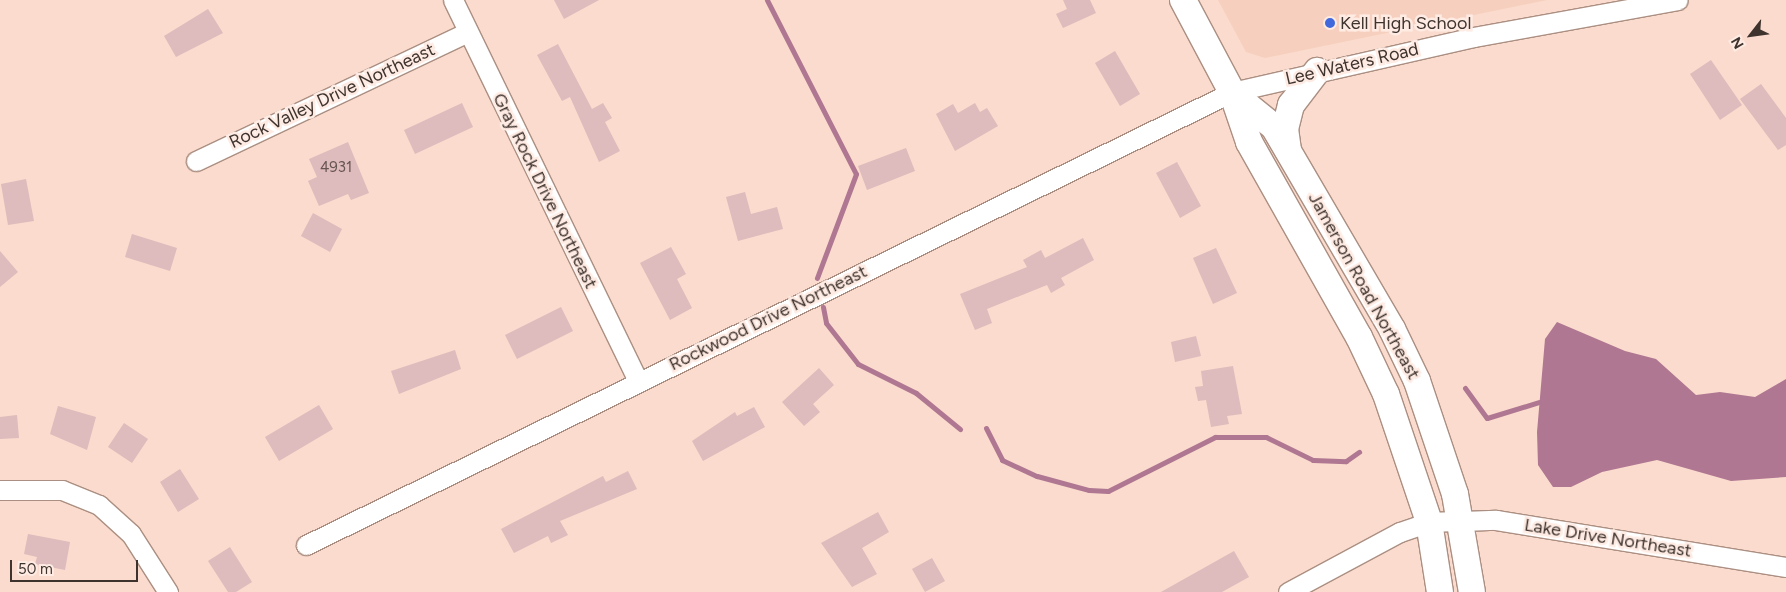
<!DOCTYPE html>
<style>
body{margin:0}
#map{position:relative;width:1786px;height:592px;overflow:hidden;background:#fadbcd;font-family:Figtree,sans-serif}
div>[style]{position:absolute}
[style*='--x']{left:calc(var(--x)*1px);top:calc(var(--y)*1px);width:calc(var(--w)*1px);rotate:calc(var(--a)*1deg)}
.built>*{inset:0;background:#f6cfbe}
.water>*{inset:0;background:#af7791}
.stream>*{height:5px;margin:-2.5px;padding:0 2.5px;transform-origin:2.5px;border-radius:2.5px;background:#af7791}
.building>*{inset:0;background:#debbbc}
.roads{filter:drop-shadow(1px 0 #ab8f82) drop-shadow(-1px 0 #ab8f82) drop-shadow(0 1px #ab8f82) drop-shadow(0 -1px #ab8f82)}
.street>*{height:19px;margin:-9.5px;padding:0 9.5px;transform-origin:9.5px;border-radius:9.5px;background:#fff}
.secondary>*{height:26px;margin:-13px;padding:0 13px;transform-origin:13px;border-radius:13px;background:#fff}
.dots>*{width:14px;height:14px;translate:-50% -50%;box-sizing:border-box;border:2px solid #feebe3;border-radius:50%}
span{translate:-50% -50%;white-space:nowrap;text-align:center;line-height:1.15;-webkit-text-stroke:5px #feebe3;paint-order:stroke}
.number-label{font-size:15px;color:#675552}
.number-label span{-webkit-text-stroke-width:0}
.poi-label{font-size:18px;color:#3f332e}
.left{translate:0 -50%;text-align:left}
.street-label{font-size:18px;color:#3f332e}
.north{position:absolute;left:1726px;top:10px;width:50px;height:50px;-webkit-text-stroke:4px #feebe3;paint-order:stroke;rotate:240deg;font-size:14px;font-weight:700;line-height:20px;text-align:center;color:#3f332e}
.north::after{content:'';display:block;margin:auto;width:18px;height:22px;background:#3f332e;clip-path:polygon(50% 0,100% 100%,50% 72%,0 100%)}
.scale{position:absolute;left:10px;top:560px;width:128px;height:22px;box-sizing:border-box;border:2px solid #3f332e;border-top:0;padding-left:6px;font-size:15px;line-height:18px;white-space:nowrap;color:#3f332e;-webkit-text-stroke:4px #feebe3;paint-order:stroke}
</style>
<div id="map">
<div class="built">
<div style="clip-path:polygon(1218px 0,1547px 0,1265px 58px,1246px 52px)"></div>
</div>
<div class="water">
<div style="clip-path:polygon(1557px 322px,1625px 351px,1656px 359px,1696px 395px,1720px 392px,1755px 397px,1786px 379px,1786px 477px,1731px 481px,1657px 460px,1602px 472px,1571px 487px,1553px 487px,1538px 465px,1537px 432px,1545px 339px)"></div>
</div>
<div class="stream">
<div style="--x:767;--y:0;--w:195;--a:62.9"></div>
<div style="--x:856;--y:174;--w:111;--a:110.6"></div>
<div style="--x:823;--y:307;--w:16;--a:79"></div>
<div style="--x:826;--y:323;--w:52;--a:52"></div>
<div style="--x:858;--y:364;--w:65;--a:26.6"></div>
<div style="--x:916;--y:393;--w:57;--a:39.3"></div>
<div style="--x:1465;--y:388;--w:37;--a:54"></div>
<div style="--x:1487;--y:418;--w:54;--a:-17.1"></div>
<div style="--x:986;--y:428;--w:36;--a:63"></div>
<div style="--x:1002;--y:460;--w:38;--a:25"></div>
<div style="--x:1037;--y:476;--w:54;--a:15.1"></div>
<div style="--x:1089;--y:490;--w:19;--a:3"></div>
<div style="--x:1108;--y:491;--w:120;--a:-26.8"></div>
<div style="--x:1215;--y:437;--w:51;--a:0"></div>
<div style="--x:1266;--y:437;--w:52;--a:26.1"></div>
<div style="--x:1313;--y:460;--w:33;--a:2"></div>
<div style="--x:1346;--y:461;--w:16;--a:-35"></div>
</div>
<div class="building">
<div style="clip-path:polygon(554px 0,599px 0,564px 19px)"></div>
<div style="clip-path:polygon(1063px 0,1090px 0,1096px 13px,1063px 28px,1056px 14px,1067px 9px)"></div>
<div style="clip-path:polygon(208px 9px,223px 33px,176px 57px,164px 36px)"></div>
<div style="clip-path:polygon(558px 44px,592px 109px,603px 103px,612px 118px,605px 122px,620px 151px,599px 162px,570px 97px,562px 101px,537px 55px)"></div>
<div style="clip-path:polygon(1115px 51px,1140px 94px,1120px 106px,1095px 63px)"></div>
<div style="clip-path:polygon(1711px 60px,1742px 105px,1720px 120px,1690px 74px)"></div>
<div style="clip-path:polygon(1761px 84px,1786px 118px,1786px 145px,1778px 150px,1740px 99px)"></div>
<div style="clip-path:polygon(462px 103px,473px 127px,415px 154px,404px 130px)"></div>
<div style="clip-path:polygon(975px 103px,980px 112px,987px 108px,998px 126px,955px 151px,936px 114px,953px 104px,958px 113px)"></div>
<div style="clip-path:polygon(348px 142px,369px 193px,351px 200px,348px 194px,319px 206px,308px 181px,317px 177px,309px 159px)"></div>
<div style="clip-path:polygon(906px 148px,915px 171px,867px 190px,858px 166px)"></div>
<div style="clip-path:polygon(1177px 162px,1201px 206px,1180px 218px,1156px 173px)"></div>
<div style="clip-path:polygon(26px 179px,34px 221px,8px 225px,1px 184px)"></div>
<div style="clip-path:polygon(745px 192px,751px 214px,777px 207px,783px 229px,738px 241px,726px 197px)"></div>
<div style="clip-path:polygon(313px 213px,342px 229px,330px 252px,301px 236px)"></div>
<div style="clip-path:polygon(132px 234px,177px 248px,170px 271px,125px 257px)"></div>
<div style="clip-path:polygon(1083px 238px,1094px 260px,1061px 278px,1065px 285px,1051px 293px,1047px 285px,987px 309px,992px 323px,975px 330px,960px 294px,1027px 267px,1023px 260px,1041px 250px,1045px 258px)"></div>
<div style="clip-path:polygon(671px 247px,686px 274px,677px 279px,692px 308px,670px 320px,640px 263px)"></div>
<div style="clip-path:polygon(1216px 248px,1237px 293px,1213px 304px,1193px 258px)"></div>
<div style="clip-path:polygon(0 251px,18px 272px,0 287px)"></div>
<div style="clip-path:polygon(561px 307px,573px 331px,517px 359px,505px 335px)"></div>
<div style="clip-path:polygon(1196px 336px,1201px 356px,1175px 362px,1171px 342px)"></div>
<div style="clip-path:polygon(455px 350px,461px 369px,399px 394px,391px 371px)"></div>
<div style="clip-path:polygon(1233px 366px,1242px 414px,1227px 416px,1229px 424px,1211px 427px,1206px 400px,1198px 401px,1195px 387px,1203px 386px,1201px 371px)"></div>
<div style="clip-path:polygon(819px 368px,834px 385px,813px 404px,820px 412px,804px 426px,782px 402px)"></div>
<div style="clip-path:polygon(319px 405px,333px 429px,279px 461px,265px 437px)"></div>
<div style="clip-path:polygon(58px 406px,96px 417px,87px 450px,50px 434px)"></div>
<div style="clip-path:polygon(754px 407px,765px 427px,703px 461px,692px 441px,735px 412px,737px 416px)"></div>
<div style="clip-path:polygon(17px 415px,19px 438px,0 439px,0 417px)"></div>
<div style="clip-path:polygon(124px 423px,148px 439px,132px 463px,108px 447px)"></div>
<div style="clip-path:polygon(180px 469px,199px 499px,178px 512px,160px 482px)"></div>
<div style="clip-path:polygon(628px 471px,637px 489px,560px 521px,568px 535px,551px 543px,548px 536px,514px 553px,501px 529px,603px 476px,606px 482px)"></div>
<div style="clip-path:polygon(878px 512px,889px 532px,862px 548px,877px 574px,852px 587px,821px 543px)"></div>
<div style="clip-path:polygon(28px 534px,70px 542px,65px 570px,35px 564px,37px 557px,24px 554px)"></div>
<div style="clip-path:polygon(230px 547px,252px 582px,236px 592px,228px 592px,208px 561px)"></div>
<div style="clip-path:polygon(1234px 551px,1249px 577px,1222px 592px,1161px 592px)"></div>
<div style="clip-path:polygon(932px 558px,945px 581px,925px 592px,912px 569px)"></div>
</div>
<div class="roads">
<div class="street">
<div style="--x:453;--y:0;--w:424;--a:64.1"></div>
<div style="--x:196;--y:161;--w:301;--a:-25.4"></div>
<div style="--x:0;--y:490;--w:62;--a:0"></div>
<div style="--x:62;--y:490;--w:40;--a:22"></div>
<div style="--x:99;--y:505;--w:43;--a:42.2"></div>
<div style="--x:131;--y:534;--w:69;--a:57.5"></div>
<div style="--x:306;--y:545;--w:1031;--a:-26.07"></div>
<div style="--x:1232;--y:92;--w:248;--a:-12.8"></div>
<div style="--x:1474;--y:37;--w:207;--a:-10.3"></div>
<div style="--x:1288;--y:592;--w:127;--a:-28.2"></div>
<div style="--x:1400;--y:532;--w:31;--a:-19"></div>
<div style="--x:1429;--y:522;--w:33;--a:-2"></div>
<div style="--x:1462;--y:521;--w:34;--a:-2"></div>
<div style="--x:1496;--y:520;--w:294;--a:9.2"></div>
</div>
<div class="secondary">
<div style="--x:1183;--y:0;--w:104;--a:62"></div>
<div style="--x:1232;--y:92;--w:53;--a:71.2"></div>
<div style="--x:1249;--y:142;--w:224;--a:60.6"></div>
<div style="--x:1359;--y:337;--w:63;--a:64.7"></div>
<div style="--x:1386;--y:394;--w:135;--a:71.4"></div>
<div style="--x:1429;--y:522;--w:71;--a:81.1"></div>
<div style="--x:1232;--y:93;--w:54;--a:39"></div>
<div style="--x:1274;--y:127;--w:234;--a:59.7"></div>
<div style="--x:1392;--y:329;--w:58;--a:64.3"></div>
<div style="--x:1417;--y:381;--w:119;--a:71.4"></div>
<div style="--x:1455;--y:494;--w:99;--a:80.2"></div>
<div style="--x:1288;--y:150;--w:21;--a:-98"></div>
<div style="--x:1285;--y:129;--w:25;--a:-76"></div>
<div style="--x:1291;--y:105;--w:43;--a:-52.6"></div>
</div>
</div>
<div class="dots">
<div style="left:1330px;top:23px;background:#4169db"></div>
</div>
<div class="number-label">
<span style="left:336px;top:168px">4931</span>
</div>
<div class="poi-label">
<span class="left" style="left:1340px;top:23px">Kell High School</span>
</div>
<div class="street-label">
<span style="left:1352px;top:64px;rotate:-13deg">Lee Waters Road</span>
<span style="left:332px;top:96px;rotate:-25deg">Rock Valley Drive Northeast</span>
<span style="left:545px;top:191px;rotate:64deg">Gray Rock Drive Northeast</span>
<span style="left:1364px;top:286px;rotate:61deg">Jamerson Road Northeast</span>
<span style="left:768px;top:318px;rotate:-26deg">Rockwood Drive Northeast</span>
<span style="left:1608px;top:538px;rotate:9deg">Lake Drive Northeast</span>
</div>
<div class="north">N</div>
<div class="scale">50 m</div>
</div>
